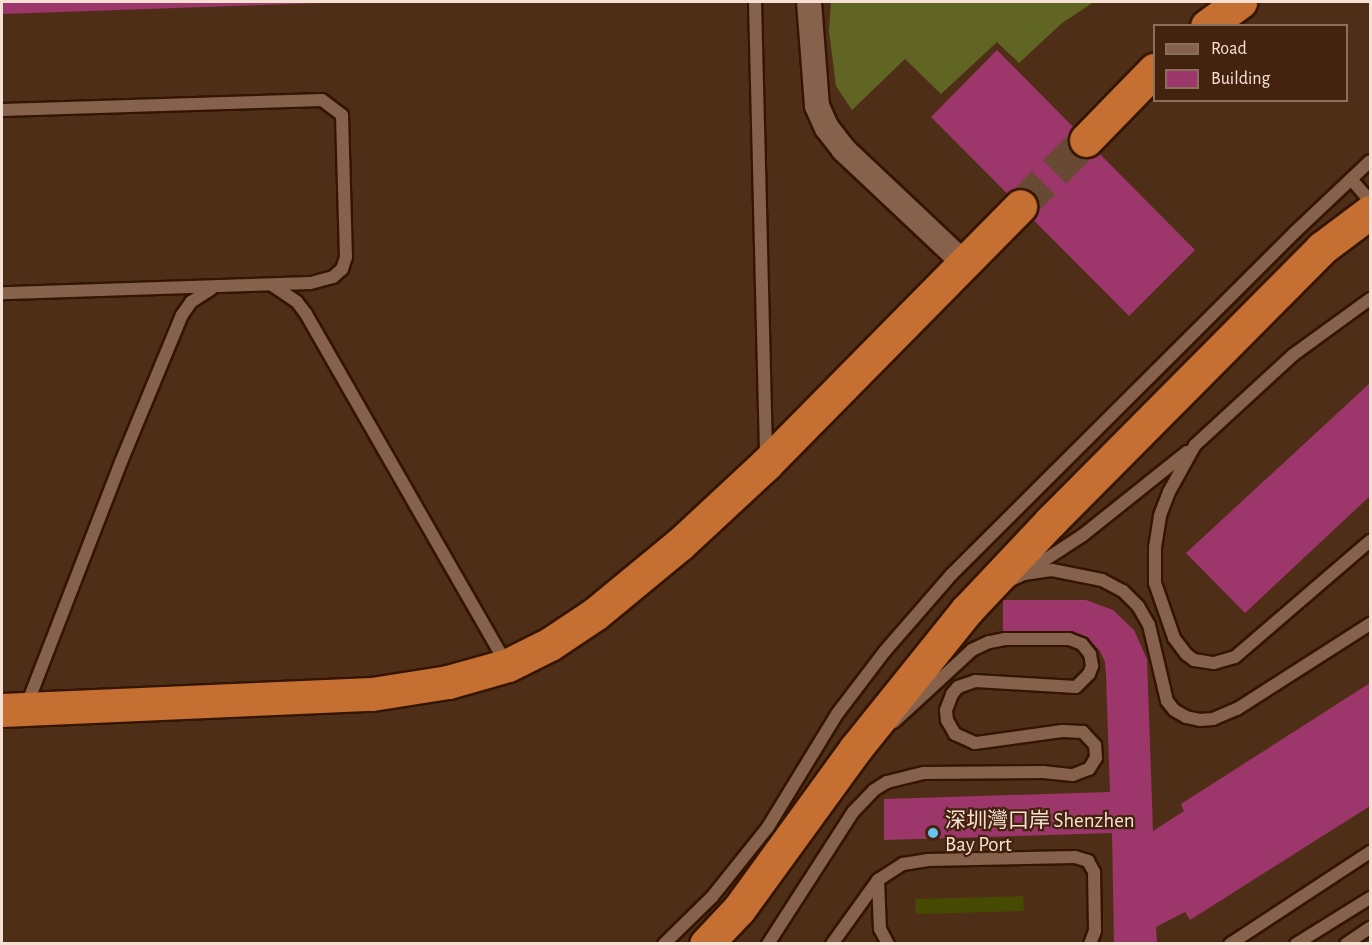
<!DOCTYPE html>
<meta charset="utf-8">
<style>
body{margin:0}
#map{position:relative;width:1372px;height:945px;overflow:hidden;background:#4f2e18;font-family:"Alegreya Sans","Noto Sans SC",sans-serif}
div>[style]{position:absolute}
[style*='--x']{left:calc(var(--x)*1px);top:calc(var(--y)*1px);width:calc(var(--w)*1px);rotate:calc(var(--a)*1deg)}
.green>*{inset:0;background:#474a02}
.forest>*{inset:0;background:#616523}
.building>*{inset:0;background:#9d366a}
.highway-tunnel>*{height:33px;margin-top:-16.5px;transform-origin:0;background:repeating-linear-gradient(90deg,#684934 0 33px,transparent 0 49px)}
.roads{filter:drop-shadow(2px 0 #331501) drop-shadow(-2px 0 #331501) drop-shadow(0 2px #331501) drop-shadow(0 -2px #331501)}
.lane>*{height:12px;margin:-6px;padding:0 6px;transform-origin:6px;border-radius:6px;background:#86614b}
.street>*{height:24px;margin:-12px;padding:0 12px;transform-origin:12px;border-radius:12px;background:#86614b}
.highway>*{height:33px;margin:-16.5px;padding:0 16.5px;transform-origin:16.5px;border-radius:16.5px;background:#c56f33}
.dots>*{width:16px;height:16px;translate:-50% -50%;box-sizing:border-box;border:3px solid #44230e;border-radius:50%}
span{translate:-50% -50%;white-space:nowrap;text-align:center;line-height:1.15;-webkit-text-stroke:4.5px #44230e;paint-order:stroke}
.poi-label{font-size:21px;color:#f6e0d4}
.left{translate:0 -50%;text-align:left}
.frame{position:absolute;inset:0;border:3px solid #f6e0d4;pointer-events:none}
.legend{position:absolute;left:1153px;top:24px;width:195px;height:78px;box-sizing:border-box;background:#44230e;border:2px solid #8b6f5d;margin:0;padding:8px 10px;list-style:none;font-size:18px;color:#f6e0d4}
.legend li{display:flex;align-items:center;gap:12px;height:30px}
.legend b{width:30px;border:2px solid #8b6f5d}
</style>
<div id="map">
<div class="green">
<div style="clip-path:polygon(1023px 896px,1024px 911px,916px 914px,915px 899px)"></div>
</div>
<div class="forest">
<div style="clip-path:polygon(831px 2px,1094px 2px,1062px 23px,1019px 63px,997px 42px,941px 94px,905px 59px,852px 110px,836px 86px,829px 31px)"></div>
</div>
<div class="building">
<div style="clip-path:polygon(2px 2px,320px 2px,320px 3px,2px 14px)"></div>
<div style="clip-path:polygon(997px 50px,1195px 250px,1129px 316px,931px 117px)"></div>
<div style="clip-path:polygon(1370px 383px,1370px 496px,1245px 613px,1186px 553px)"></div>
<div style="clip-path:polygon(1003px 600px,1086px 600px,1113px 610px,1134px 630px,1147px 659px,1153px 831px,1184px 811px,1181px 804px,1370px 683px,1370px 806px,1190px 920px,1185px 912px,1156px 927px,1157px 944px,1114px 944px,1112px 833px,884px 840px,884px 799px,1110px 792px,1106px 676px,1105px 662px,1100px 651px,1092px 643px,1081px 638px,1003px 638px)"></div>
</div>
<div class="highway-tunnel">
<div style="--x:1020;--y:206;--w:93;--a:-45"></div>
</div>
<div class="roads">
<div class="lane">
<div style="--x:755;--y:2;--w:455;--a:88.6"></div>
<div style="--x:2;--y:110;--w:320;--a:-1.8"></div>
<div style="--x:322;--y:100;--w:25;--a:37"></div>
<div style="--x:342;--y:115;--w:142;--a:88.4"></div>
<div style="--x:346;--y:257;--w:13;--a:108"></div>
<div style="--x:342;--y:269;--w:12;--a:138"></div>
<div style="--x:333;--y:277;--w:24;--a:165"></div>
<div style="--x:310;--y:283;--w:308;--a:178.1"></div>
<div style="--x:1351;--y:179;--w:29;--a:49"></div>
<div style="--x:272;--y:285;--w:30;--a:34"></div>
<div style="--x:297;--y:302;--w:15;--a:53"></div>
<div style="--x:306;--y:314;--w:402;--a:60.2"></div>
<div style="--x:1370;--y:299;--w:95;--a:144"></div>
<div style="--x:1293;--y:355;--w:133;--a:137.4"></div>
<div style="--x:1195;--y:445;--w:54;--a:119"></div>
<div style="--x:1169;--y:492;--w:26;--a:111"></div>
<div style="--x:1160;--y:516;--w:31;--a:99"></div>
<div style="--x:1155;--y:547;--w:36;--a:90"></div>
<div style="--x:1155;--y:583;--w:58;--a:70.9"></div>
<div style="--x:1174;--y:638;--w:20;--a:53"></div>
<div style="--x:1186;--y:654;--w:10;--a:37"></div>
<div style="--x:1194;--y:660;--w:20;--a:9"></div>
<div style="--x:1214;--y:663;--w:22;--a:-16"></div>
<div style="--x:1235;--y:657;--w:178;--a:-40.7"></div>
<div style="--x:1028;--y:571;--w:66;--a:-33.2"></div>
<div style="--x:1083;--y:535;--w:133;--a:-38.6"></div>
<div style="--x:1011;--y:580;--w:14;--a:-25"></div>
<div style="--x:1024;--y:574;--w:28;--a:-8"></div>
<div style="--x:1052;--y:570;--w:51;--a:11.3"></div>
<div style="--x:1102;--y:580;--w:24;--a:28"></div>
<div style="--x:1123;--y:591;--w:21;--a:45"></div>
<div style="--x:1138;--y:606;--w:22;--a:60"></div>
<div style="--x:1149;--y:625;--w:78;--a:76.7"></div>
<div style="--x:1167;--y:701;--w:11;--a:52"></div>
<div style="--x:1174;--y:710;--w:14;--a:30"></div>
<div style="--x:1186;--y:717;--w:14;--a:12"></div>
<div style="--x:1200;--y:720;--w:13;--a:-4"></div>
<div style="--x:1213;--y:719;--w:26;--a:-23"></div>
<div style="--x:1237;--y:709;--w:158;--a:-32.6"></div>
<div style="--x:26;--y:707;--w:263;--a:-68.8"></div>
<div style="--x:121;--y:462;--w:159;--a:-67.5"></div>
<div style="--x:182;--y:315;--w:16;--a:-55"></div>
<div style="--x:191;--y:302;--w:24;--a:-33"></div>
<div style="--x:878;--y:880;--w:49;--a:87.7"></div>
<div style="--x:880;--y:929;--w:17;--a:62"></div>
<div style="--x:664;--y:944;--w:67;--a:-44.4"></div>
<div style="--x:712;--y:897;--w:90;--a:-51.3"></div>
<div style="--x:768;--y:827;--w:132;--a:-58.6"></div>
<div style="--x:837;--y:714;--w:79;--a:-52.7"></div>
<div style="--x:885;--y:651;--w:102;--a:-49"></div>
<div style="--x:952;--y:574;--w:484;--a:-44.9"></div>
<div style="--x:1295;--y:232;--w:103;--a:-43.4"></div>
<div style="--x:768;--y:944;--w:157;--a:-57.2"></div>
<div style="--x:853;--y:812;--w:30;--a:-46"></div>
<div style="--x:874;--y:790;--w:15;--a:-32"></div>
<div style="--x:887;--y:782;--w:38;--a:-14"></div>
<div style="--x:924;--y:773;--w:119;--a:-0.5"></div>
<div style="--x:1043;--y:772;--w:30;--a:6"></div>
<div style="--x:1073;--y:775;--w:17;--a:-21"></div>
<div style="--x:1089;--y:769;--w:13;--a:-58"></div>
<div style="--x:1096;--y:758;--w:13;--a:-94"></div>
<div style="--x:1095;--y:745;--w:18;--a:-133"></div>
<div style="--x:1083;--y:732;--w:21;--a:-177"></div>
<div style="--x:1062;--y:731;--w:88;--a:172.1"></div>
<div style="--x:975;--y:743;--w:22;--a:-156"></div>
<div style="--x:955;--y:734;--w:16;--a:-120"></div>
<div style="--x:947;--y:720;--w:10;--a:-96"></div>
<div style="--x:946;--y:710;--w:17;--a:-69"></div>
<div style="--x:952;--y:694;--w:9;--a:-49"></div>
<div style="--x:958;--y:687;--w:18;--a:-19"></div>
<div style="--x:975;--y:681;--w:101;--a:3.4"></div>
<div style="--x:1076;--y:687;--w:18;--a:-45"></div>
<div style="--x:1089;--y:674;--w:9;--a:-69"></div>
<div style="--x:1092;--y:666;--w:12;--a:-99"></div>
<div style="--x:1090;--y:654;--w:13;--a:-129"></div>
<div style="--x:1082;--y:644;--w:14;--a:-159"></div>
<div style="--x:1069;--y:639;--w:64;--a:180"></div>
<div style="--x:1005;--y:639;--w:16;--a:169"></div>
<div style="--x:989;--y:642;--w:19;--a:155"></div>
<div style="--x:972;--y:650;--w:106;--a:137.3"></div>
<div style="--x:832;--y:944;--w:79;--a:-54.3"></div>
<div style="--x:878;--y:880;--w:30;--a:-33"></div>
<div style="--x:903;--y:864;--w:24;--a:-9"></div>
<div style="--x:927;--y:860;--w:148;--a:-1.2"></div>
<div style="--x:1075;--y:857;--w:14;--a:17"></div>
<div style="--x:1088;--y:861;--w:13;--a:61"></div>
<div style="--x:1094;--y:872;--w:59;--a:89"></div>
<div style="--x:1095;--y:931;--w:14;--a:111"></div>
<div style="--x:1230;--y:944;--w:168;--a:-33.3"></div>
<div style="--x:1296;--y:944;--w:87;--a:-31.9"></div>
<div style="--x:1346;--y:944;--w:29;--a:-34"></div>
</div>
<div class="street">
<div style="--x:809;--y:2;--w:104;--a:85.6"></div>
<div style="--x:817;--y:106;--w:24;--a:66"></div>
<div style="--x:827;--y:128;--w:28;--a:52"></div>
<div style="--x:844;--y:150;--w:165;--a:43.3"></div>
</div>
<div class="highway">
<div style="--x:1207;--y:26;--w:41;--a:-36"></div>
<div style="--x:1086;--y:140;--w:98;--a:-45.8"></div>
<div style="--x:2;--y:710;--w:370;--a:-2.5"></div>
<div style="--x:372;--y:694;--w:77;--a:-9"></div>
<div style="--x:448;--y:682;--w:62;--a:-15.8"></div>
<div style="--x:508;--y:665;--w:47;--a:-26.6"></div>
<div style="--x:550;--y:644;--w:54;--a:-33.7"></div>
<div style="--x:595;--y:614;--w:110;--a:-39.5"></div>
<div style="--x:680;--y:544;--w:117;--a:-42.9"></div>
<div style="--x:766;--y:464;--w:362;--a:-45.4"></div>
<div style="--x:706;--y:944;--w:48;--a:-46.7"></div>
<div style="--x:739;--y:909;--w:199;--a:-54"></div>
<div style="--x:856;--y:748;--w:177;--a:-51.2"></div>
<div style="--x:967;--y:610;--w:122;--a:-46.7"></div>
<div style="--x:1051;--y:521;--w:385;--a:-45.2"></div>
<div style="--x:1322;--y:248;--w:60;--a:-36.9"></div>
</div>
</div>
<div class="dots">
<div style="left:933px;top:833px;background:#69c3f1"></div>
</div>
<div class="poi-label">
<span class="left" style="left:945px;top:833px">深圳灣口岸 Shenzhen<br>Bay Port</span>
</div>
<div class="frame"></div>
<ul class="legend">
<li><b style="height:8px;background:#86614b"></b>Road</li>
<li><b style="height:16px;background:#9d366a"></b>Building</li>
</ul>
</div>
